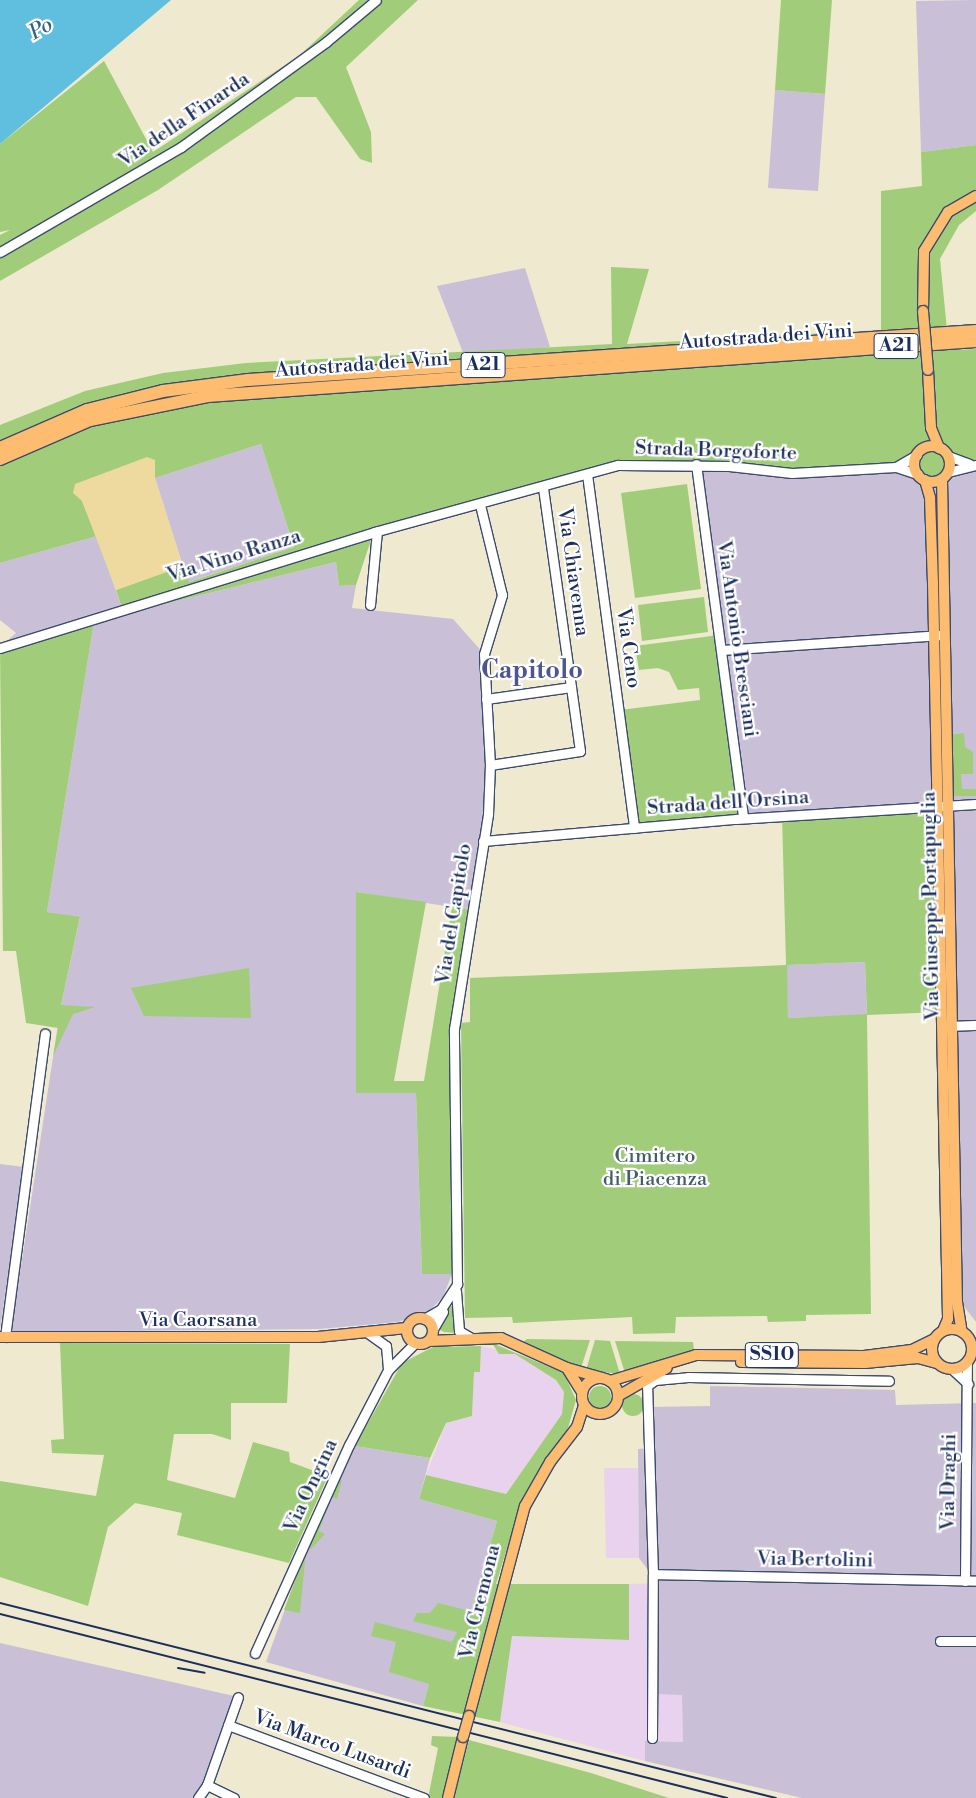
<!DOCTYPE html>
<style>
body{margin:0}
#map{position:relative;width:976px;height:1798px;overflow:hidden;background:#efe9cf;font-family:"Libre Bodoni",serif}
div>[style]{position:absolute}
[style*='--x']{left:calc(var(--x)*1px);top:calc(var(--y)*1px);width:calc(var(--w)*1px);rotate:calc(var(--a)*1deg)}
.built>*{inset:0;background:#e9d2ed}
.industrial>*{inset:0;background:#c9bfd7}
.green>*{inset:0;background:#a1cd7a}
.round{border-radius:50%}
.sand>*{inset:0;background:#eeda9e}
.water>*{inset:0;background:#60bfde}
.roads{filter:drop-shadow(1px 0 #3b4b6f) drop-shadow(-1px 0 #3b4b6f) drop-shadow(0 1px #3b4b6f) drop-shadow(0 -1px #3b4b6f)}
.minor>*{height:9px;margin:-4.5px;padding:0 4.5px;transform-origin:4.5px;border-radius:4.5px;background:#fff}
.major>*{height:10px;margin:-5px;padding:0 5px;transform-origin:5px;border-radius:5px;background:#fdbc6f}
.major>.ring{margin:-5px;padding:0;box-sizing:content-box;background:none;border:10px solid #fdbc6f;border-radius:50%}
.highway>*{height:12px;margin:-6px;padding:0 6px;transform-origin:6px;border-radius:6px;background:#fdbc6f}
.rail>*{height:2px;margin:-1px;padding:0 1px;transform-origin:1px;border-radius:1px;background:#1b2f5e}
.bridges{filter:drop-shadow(1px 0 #3b4b6f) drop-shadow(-1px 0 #3b4b6f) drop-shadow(0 1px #3b4b6f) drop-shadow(0 -1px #3b4b6f)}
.major-bridge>*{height:10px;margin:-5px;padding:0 5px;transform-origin:5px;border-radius:5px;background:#fdbc6f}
span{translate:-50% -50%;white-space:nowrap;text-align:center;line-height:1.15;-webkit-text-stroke:4.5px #fff;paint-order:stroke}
.shield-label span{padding:1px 4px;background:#fff;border:1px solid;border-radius:4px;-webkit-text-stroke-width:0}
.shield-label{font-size:19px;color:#1b2f5e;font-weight:700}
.street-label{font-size:20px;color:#1b2f5e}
.park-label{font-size:20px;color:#435e66}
.water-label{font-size:21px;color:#33618b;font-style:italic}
.district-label{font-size:25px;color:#4f568d;font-weight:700}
</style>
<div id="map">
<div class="built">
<div style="clip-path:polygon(481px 1346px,515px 1354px,556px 1380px,564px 1392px,562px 1414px,506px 1494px,426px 1475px,446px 1423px,472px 1416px,474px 1372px,480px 1372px)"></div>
<div style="clip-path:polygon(604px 1468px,638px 1468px,639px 1558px,606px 1558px)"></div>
<div style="clip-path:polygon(658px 1583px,657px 1694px,682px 1694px,683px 1742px,645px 1741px,645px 1761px,500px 1722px,512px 1636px,628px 1640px,629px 1584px)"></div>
</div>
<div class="industrial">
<div style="clip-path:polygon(976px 0,976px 145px,921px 152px,916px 1px)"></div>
<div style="clip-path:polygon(775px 90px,825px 94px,818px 191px,768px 188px)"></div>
<div style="clip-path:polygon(525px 268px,550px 347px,464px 355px,437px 286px)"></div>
<div style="clip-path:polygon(261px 444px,294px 547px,188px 582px,155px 478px)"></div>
<div style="clip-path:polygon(697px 466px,976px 468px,976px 1322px,963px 1305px,946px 1025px,943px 806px,743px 819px)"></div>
<div style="clip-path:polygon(97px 536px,124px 614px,336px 562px,339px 586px,356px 585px,352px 608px,453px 619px,484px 654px,487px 813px,471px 910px,356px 892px,357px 1093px,416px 1093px,422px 1274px,452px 1274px,443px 1297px,429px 1311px,398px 1322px,319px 1329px,11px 1332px,61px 1005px,80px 918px,47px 912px,94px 622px,2px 645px,16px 633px,0 620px,0 563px)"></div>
<div style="clip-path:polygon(865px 962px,867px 1015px,788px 1018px,786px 965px)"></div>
<div style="clip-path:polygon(0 1164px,24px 1167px,0 1329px)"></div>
<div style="clip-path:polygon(710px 1386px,895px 1390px,896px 1405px,976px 1403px,976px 1798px,802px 1798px,645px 1761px,645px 1741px,683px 1742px,682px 1695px,657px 1694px,658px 1583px,639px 1558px,638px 1449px,649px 1448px,648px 1407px,710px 1406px)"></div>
<div style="clip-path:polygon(355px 1446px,430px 1458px,419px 1499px,497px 1521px,451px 1680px,429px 1684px,423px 1706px,266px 1662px,306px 1551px)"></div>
<div style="clip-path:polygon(0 1643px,234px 1696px,204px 1783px,193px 1798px,0 1798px)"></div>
</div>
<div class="green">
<div style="clip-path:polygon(359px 0,418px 0,346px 67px,371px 132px,372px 163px,360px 159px,316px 97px,296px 97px,158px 190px,0 281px,0 235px,10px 230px,0 232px,0 144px,104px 61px,153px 152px,299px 56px)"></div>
<div style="clip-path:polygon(781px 0,832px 0,825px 94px,775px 90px)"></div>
<div style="clip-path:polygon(976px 145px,976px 211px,959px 225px,940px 259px,949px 350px,976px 349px,976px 468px,959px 470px,933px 485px,909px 472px,875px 467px,793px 474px,617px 465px,374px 531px,356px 585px,339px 586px,336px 562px,124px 614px,116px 590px,183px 566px,189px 582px,294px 547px,261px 444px,155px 478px,155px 460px,82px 501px,97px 536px,0 563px,0 425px,85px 391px,163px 373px,246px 363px,612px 344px,611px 267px,649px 269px,627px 344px,881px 330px,881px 191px,922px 186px,921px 152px)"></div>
<div style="clip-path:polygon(687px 484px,701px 589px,635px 598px,621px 493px)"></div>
<div style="clip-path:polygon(704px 597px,708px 632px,642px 641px,638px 605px)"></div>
<div style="clip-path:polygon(94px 622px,47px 912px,80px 917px,61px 1005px,95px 1007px,73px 1014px,53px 1056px,58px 1028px,26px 1023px,16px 951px,3px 951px,0 646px)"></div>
<div style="clip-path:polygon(719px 635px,743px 818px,634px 828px,620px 710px,700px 700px,699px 688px,678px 690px,669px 672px,658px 668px,639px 670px,635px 646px)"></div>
<div style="clip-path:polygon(964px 733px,965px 747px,973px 752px,973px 774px,961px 774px,962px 789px,976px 789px,976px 796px,951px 796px,949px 735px)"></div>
<div style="clip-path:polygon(evenodd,937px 806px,942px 1012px,867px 1015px,871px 1314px,806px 1315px,806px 1321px,768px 1322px,767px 1316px,676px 1317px,675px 1333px,633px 1334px,632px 1317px,513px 1323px,512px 1317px,465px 1318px,461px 1023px,470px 1022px,470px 978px,786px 965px,782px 816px,937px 806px,865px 962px,867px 1014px,788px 1018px,787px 965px,865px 962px)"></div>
<div style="clip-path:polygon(356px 892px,426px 902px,394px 1081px,424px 1081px,452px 907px,471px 910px,450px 1081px,452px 1274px,422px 1274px,416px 1093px,356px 1093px)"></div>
<div style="clip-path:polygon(249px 968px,251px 1018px,144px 1016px,131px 988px)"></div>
<div style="clip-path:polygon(454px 1303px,455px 1333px,444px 1332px,438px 1329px,438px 1321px)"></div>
<div style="clip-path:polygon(527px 1339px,590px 1340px,581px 1368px,523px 1342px)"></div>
<div style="clip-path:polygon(595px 1340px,610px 1341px,620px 1374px,586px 1370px)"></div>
<div style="clip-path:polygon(615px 1341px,693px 1342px,694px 1351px,625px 1373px)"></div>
<div style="clip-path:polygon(60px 1343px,290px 1344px,287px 1403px,231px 1403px,231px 1440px,212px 1434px,174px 1434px,167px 1480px,235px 1498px,253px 1442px,289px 1452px,290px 1462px,328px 1476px,289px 1563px,177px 1535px,182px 1513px,135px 1503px,108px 1527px,88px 1606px,0 1577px,0 1481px,96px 1496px,104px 1455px,52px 1453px,51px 1440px,64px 1439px)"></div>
<div style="clip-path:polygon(492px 1343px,564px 1373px,576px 1400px,568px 1428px,522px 1500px,496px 1584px,629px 1584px,629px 1640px,512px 1636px,500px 1722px,423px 1706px,429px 1684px,389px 1672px,396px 1642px,371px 1636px,375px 1622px,452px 1642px,457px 1632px,413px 1621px,417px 1613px,430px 1613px,438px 1603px,470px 1611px,470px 1615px,497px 1521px,419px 1499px,426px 1475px,506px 1494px,562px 1414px,564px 1392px,556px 1380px,515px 1354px,499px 1354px)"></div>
<div style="clip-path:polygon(481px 1346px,480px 1372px,474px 1372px,472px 1416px,446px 1423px,430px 1458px,355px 1446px,402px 1363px,433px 1347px)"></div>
<div class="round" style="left:589px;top:1386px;width:22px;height:22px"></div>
<div class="round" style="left:622px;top:1394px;width:22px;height:22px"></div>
<div style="clip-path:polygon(337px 1479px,342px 1480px,337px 1499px,332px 1497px,319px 1531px,325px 1534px,311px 1549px,308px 1546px)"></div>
<div style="clip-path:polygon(306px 1551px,300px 1613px,284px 1610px)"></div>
<div style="clip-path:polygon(432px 1736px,458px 1737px,443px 1798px,428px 1798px,438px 1748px,431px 1745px)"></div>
<div style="clip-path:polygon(469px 1740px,591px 1773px,669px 1798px,454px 1798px)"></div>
</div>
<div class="sand">
<div style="clip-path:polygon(147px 457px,155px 460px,155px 478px,183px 566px,116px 590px,82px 501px,73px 493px,75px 484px)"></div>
</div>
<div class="water">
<div style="clip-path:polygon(0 0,171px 0,0 144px)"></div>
</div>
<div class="roads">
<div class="minor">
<div style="--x:0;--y:252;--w:209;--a:-30.1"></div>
<div style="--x:181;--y:147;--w:179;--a:-35.9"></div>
<div style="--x:326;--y:42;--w:65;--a:-40"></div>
<div style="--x:948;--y:456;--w:23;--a:20"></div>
<div style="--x:696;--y:464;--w:357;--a:82.4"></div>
<div style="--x:896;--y:467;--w:24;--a:-30"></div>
<div style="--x:948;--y:472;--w:29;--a:-14"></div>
<div style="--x:587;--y:474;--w:357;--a:82.4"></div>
<div style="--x:370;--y:605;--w:74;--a:-84.6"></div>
<div style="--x:0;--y:648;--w:392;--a:-17.2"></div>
<div style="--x:374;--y:532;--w:253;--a:-15.4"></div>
<div style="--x:618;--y:465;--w:111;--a:0.5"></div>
<div style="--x:729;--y:466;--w:63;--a:6.3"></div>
<div style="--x:792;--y:473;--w:104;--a:-3.3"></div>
<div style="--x:896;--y:467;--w:23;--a:18"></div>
<div style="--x:722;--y:650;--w:219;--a:-3.9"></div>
<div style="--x:486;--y:699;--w:86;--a:-8"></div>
<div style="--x:490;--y:765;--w:91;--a:-8.8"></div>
<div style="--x:580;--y:751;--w:267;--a:-98"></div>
<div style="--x:483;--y:841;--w:254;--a:-5"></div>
<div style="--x:736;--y:819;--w:240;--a:-3.6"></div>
<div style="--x:946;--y:1026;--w:30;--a:-2"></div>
<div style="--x:456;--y:1291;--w:40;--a:85.7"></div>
<div style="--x:459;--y:1331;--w:16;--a:30"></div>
<div style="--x:424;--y:1319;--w:20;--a:-30"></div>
<div style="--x:441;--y:1309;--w:30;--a:-57"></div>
<div style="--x:457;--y:1284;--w:255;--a:-90.7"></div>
<div style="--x:454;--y:1029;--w:218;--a:-81"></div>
<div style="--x:488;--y:814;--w:49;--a:-87.7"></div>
<div style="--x:490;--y:765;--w:111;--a:-93.1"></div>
<div style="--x:484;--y:654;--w:62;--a:-73"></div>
<div style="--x:502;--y:595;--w:93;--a:-103.7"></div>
<div style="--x:433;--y:1329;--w:20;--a:-60"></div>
<div style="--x:368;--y:1333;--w:22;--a:36"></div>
<div style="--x:386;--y:1346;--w:24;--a:85"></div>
<div style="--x:5;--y:1337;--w:306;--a:-82.5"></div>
<div style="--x:952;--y:1369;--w:22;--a:43"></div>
<div style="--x:653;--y:1574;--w:323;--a:1.2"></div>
<div style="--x:965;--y:1581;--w:218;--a:-89.5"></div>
<div style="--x:940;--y:1641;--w:36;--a:0"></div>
<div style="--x:255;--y:1653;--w:228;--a:-65.7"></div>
<div style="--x:349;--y:1445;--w:85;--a:-62.5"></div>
<div style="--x:388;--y:1370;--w:38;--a:-45"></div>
<div style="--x:228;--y:1725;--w:209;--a:20.4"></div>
<div style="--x:652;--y:1738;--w:164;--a:-89.7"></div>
<div style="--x:653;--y:1574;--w:188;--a:-91.8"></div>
<div style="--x:647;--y:1386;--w:10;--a:-37"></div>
<div style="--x:655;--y:1380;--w:33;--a:-5"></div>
<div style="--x:688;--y:1377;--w:201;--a:1.1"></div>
<div style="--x:207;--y:1785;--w:30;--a:26"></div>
<div style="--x:198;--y:1798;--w:16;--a:-55"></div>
<div style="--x:207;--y:1785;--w:93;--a:-70.6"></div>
</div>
<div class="major">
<div style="--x:923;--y:311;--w:60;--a:-89"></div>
<div style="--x:924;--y:251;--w:46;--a:-58.4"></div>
<div style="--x:948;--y:212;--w:32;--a:-30"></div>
<div style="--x:928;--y:370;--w:58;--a:87"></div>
<div style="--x:931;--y:428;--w:22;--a:68"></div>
<div class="ring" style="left:914px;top:446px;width:26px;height:26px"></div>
<div style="--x:942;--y:479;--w:823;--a:88.96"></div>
<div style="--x:957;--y:1302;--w:30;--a:81"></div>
<div style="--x:925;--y:480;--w:19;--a:74"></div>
<div style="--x:930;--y:498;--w:85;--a:88"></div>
<div style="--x:933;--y:583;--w:736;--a:88.83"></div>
<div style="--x:948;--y:1319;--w:13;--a:113"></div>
<div class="ring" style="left:407px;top:1318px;width:16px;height:16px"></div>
<div class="ring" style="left:932px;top:1329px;width:30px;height:30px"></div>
<div style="--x:0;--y:1337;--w:318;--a:0"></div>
<div style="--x:318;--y:1337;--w:89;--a:-5.8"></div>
<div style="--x:429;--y:1341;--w:72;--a:-2.4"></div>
<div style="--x:501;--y:1338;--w:72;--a:24.4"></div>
<div style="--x:567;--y:1368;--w:28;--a:58"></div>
<div style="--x:741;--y:1362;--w:124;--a:0.5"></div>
<div style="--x:865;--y:1363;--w:53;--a:-5.4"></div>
<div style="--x:918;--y:1358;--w:20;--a:15"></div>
<div style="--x:567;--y:1368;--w:36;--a:16"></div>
<div class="ring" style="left:582px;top:1378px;width:26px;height:26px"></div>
<div style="--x:610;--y:1381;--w:90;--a:-16.8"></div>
<div style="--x:696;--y:1355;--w:168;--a:0.3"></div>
<div style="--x:864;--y:1356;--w:48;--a:-7.1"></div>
<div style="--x:912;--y:1350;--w:25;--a:-26"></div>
<div style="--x:618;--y:1396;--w:56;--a:-29.7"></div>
<div style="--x:469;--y:1716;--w:217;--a:-75.1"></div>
<div style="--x:525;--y:1506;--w:51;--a:-60.4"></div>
<div style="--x:550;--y:1462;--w:44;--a:-52.4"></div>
<div style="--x:577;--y:1427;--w:22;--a:-72"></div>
<div style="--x:448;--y:1798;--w:63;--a:-76.2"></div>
</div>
<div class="highway">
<div style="--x:0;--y:448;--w:95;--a:-23.6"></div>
<div style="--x:87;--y:410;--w:78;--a:-14"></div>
<div style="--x:163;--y:391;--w:86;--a:-7.4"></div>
<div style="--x:248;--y:380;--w:730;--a:-3.85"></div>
<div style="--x:0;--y:459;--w:98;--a:-23.4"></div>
<div style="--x:90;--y:420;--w:120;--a:-11.5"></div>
<div style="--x:208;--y:396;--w:770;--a:-4.1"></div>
</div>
</div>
<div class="rail">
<div style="--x:0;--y:1603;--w:800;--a:14.11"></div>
<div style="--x:0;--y:1614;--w:750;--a:14.2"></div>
<div style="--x:178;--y:1668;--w:27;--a:10"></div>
</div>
<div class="bridges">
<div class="major-bridge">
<div style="--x:923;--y:311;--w:59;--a:85.2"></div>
<div style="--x:463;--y:1737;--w:22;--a:-74"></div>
</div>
</div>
<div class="shield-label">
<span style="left:896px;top:346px">A21</span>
<span style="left:483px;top:365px">A21</span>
<span style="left:772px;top:1355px">SS10</span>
</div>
<div class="street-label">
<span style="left:184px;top:120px;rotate:-34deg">Via della Finarda</span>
<span style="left:766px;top:337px;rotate:-4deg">Autostrada dei Vini</span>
<span style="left:362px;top:365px;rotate:-4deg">Autostrada dei Vini</span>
<span style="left:716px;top:451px;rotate:2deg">Strada Borgoforte</span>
<span style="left:234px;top:556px;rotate:-17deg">Via Nino Ranza</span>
<span style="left:573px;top:572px;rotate:82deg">Via Chiavenna</span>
<span style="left:737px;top:639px;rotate:82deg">Via Antonio Bresciani</span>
<span style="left:628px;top:648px;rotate:82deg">Via Ceno</span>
<span style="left:728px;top:803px;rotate:-4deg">Strada dell'Orsina</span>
<span style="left:931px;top:906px;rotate:-91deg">Via Giuseppe Portapuglia</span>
<span style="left:454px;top:914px;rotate:-81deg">Via del Capitolo</span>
<span style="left:198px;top:1320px">Via Caorsana</span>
<span style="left:949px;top:1482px;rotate:-89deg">Via Draghi</span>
<span style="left:311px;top:1486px;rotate:-65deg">Via Ongina</span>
<span style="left:815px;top:1560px;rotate:1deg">Via Bertolini</span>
<span style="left:480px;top:1602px;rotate:-76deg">Via Cremona</span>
<span style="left:332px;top:1745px;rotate:20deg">Via Marco Lusardi</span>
</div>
<div class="park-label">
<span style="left:655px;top:1168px">Cimitero<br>di Piacenza</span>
</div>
<div class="water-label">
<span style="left:41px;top:29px;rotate:-31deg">Po</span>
</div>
<div class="district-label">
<span style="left:532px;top:671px">Capitolo</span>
</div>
</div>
